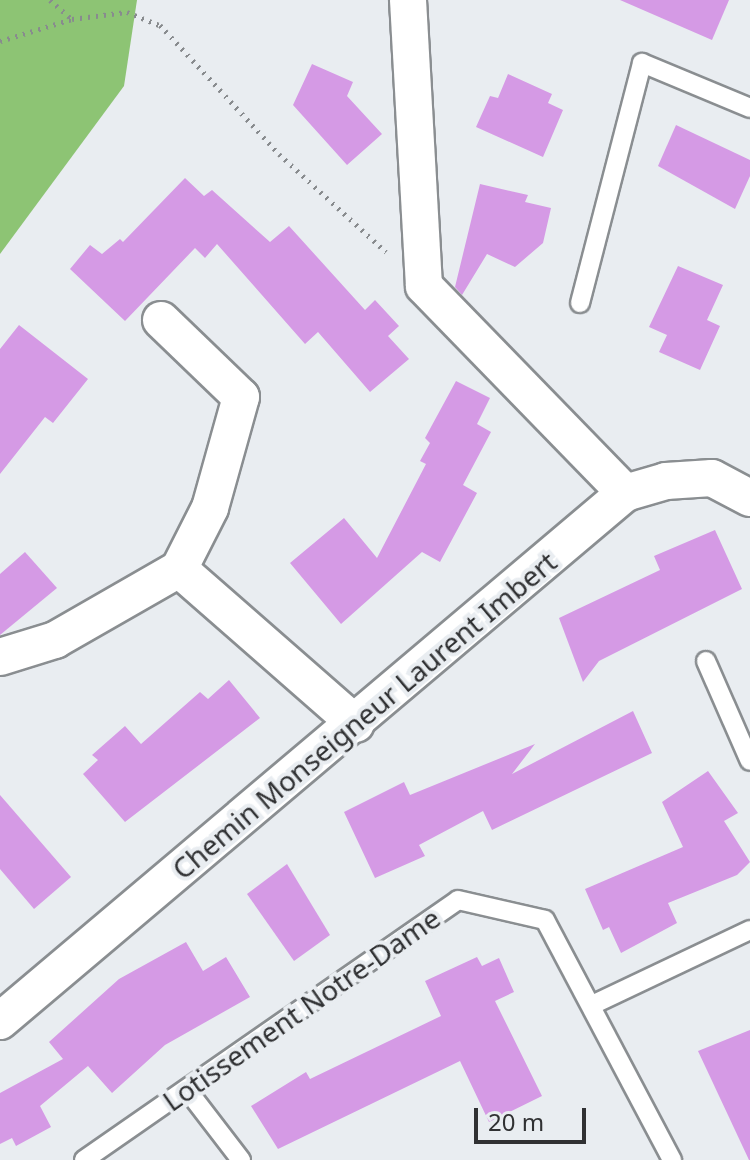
<!DOCTYPE html>
<style>
body{margin:0}
#map{position:relative;width:750px;height:1160px;overflow:hidden;background:#e9edf1;font-family:"Noto Sans",sans-serif}
div>[style]{position:absolute}
[style*='--x']{left:calc(var(--x)*1px);top:calc(var(--y)*1px);width:calc(var(--w)*1px);rotate:calc(var(--a)*1deg)}
.forest>*{inset:0;background:#8dc474}
.building>*{inset:0;background:#d59ae5}
.path>*{height:5px;margin-top:-2.5px;transform-origin:0;background:repeating-linear-gradient(90deg,#888b8e 0 2px,transparent 0 8px)}
.roads{filter:drop-shadow(2px 0 #8a8e91) drop-shadow(-2px 0 #8a8e91) drop-shadow(0 2px #8a8e91) drop-shadow(0 -2px #8a8e91)}
.lane>*{height:18px;margin:-9px;padding:0 9px;transform-origin:9px;border-radius:9px;background:#fff}
.street>*{height:36px;margin:-18px;padding:0 18px;transform-origin:18px;border-radius:18px;background:#fff}
span{translate:-50% -50%;white-space:nowrap;text-align:center;line-height:1.15;-webkit-text-stroke:8px #e9edf1;paint-order:stroke}
.street-label{font-size:28px;color:#303133}
.scale{position:absolute;left:474px;top:1108px;width:112px;height:36px;box-sizing:border-box;border:4px solid #303133;border-top:0;padding-left:10px;font-size:24px;line-height:28px;white-space:nowrap;color:#303133;-webkit-text-stroke:6px #e9edf1;paint-order:stroke}
</style>
<div id="map">
<div class="forest">
<div style="clip-path:polygon(0 0,137px 0,124px 86px,0 254px)"></div>
</div>
<div class="building">
<div style="clip-path:polygon(620px 0,729px 0,712px 40px)"></div>
<div style="clip-path:polygon(312px 64px,353px 82px,347px 96px,382px 134px,347px 165px,293px 105px)"></div>
<div style="clip-path:polygon(508px 74px,552px 94px,548px 103px,563px 110px,543px 157px,476px 127px,490px 96px,498px 98px)"></div>
<div style="clip-path:polygon(676px 125px,750px 160px,750px 176px,735px 209px,658px 166px)"></div>
<div style="clip-path:polygon(185px 178px,204px 196px,212px 190px,270px 242px,289px 226px,365px 310px,375px 300px,399px 326px,388px 336px,409px 359px,370px 392px,318px 332px,305px 344px,217px 244px,205px 258px,195px 248px,125px 321px,70px 269px,90px 245px,102px 254px,120px 239px,123px 242px)"></div>
<div style="clip-path:polygon(480px 184px,528px 195px,525px 202px,551px 208px,543px 243px,515px 267px,487px 254px,462px 295px,455px 287px)"></div>
<div style="clip-path:polygon(678px 266px,723px 285px,707px 320px,720px 326px,700px 370px,659px 352px,667px 335px,649px 327px)"></div>
<div style="clip-path:polygon(19px 325px,88px 379px,53px 423px,45px 417px,0 474px,0 349px)"></div>
<div style="clip-path:polygon(456px 381px,490px 398px,477px 424px,491px 432px,463px 485px,477px 493px,440px 562px,422px 552px,341px 624px,290px 563px,344px 518px,377px 558px,426px 464px,420px 461px,430px 443px,425px 438px)"></div>
<div style="clip-path:polygon(715px 530px,742px 589px,599px 661px,583px 682px,559px 618px,660px 570px,654px 556px)"></div>
<div style="clip-path:polygon(25px 552px,57px 588px,0 635px,0 574px)"></div>
<div style="clip-path:polygon(229px 680px,260px 718px,125px 822px,83px 774px,98px 760px,92px 755px,125px 726px,141px 744px,200px 692px,208px 699px)"></div>
<div style="clip-path:polygon(633px 711px,652px 753px,492px 830px,483px 811px,419px 845px,425px 856px,375px 878px,344px 812px,404px 782px,410px 795px,535px 744px,512px 774px)"></div>
<div style="clip-path:polygon(708px 771px,738px 813px,724px 821px,750px 862px,737px 875px,668px 903px,677px 923px,621px 953px,609px 927px,603px 930px,585px 889px,683px 847px,662px 802px)"></div>
<div style="clip-path:polygon(0 795px,71px 877px,34px 909px,0 869px)"></div>
<div style="clip-path:polygon(287px 864px,330px 935px,294px 961px,247px 894px)"></div>
<div style="clip-path:polygon(186px 942px,203px 971px,226px 957px,250px 997px,165px 1045px,112px 1093px,88px 1066px,40px 1106px,51px 1127px,16px 1146px,12px 1138px,0 1144px,0 1093px,63px 1059px,49px 1042px,119px 979px)"></div>
<div style="clip-path:polygon(477px 957px,482px 966px,499px 958px,514px 992px,495px 1001px,542px 1096px,489px 1122px,460px 1061px,278px 1149px,251px 1106px,306px 1072px,310px 1079px,441px 1016px,425px 981px)"></div>
<div style="clip-path:polygon(750px 1030px,750px 1160px,749px 1160px,698px 1051px)"></div>
</div>
<div class="path">
<div style="--x:50;--y:0;--w:29;--a:41"></div>
<div style="--x:0;--y:41;--w:75;--a:-17"></div>
<div style="--x:72;--y:19;--w:55;--a:-7.3"></div>
<div style="--x:127;--y:12;--w:35;--a:22"></div>
<div style="--x:160;--y:25;--w:176;--a:47.3"></div>
<div style="--x:279;--y:154;--w:145;--a:42.5"></div>
</div>
<div class="roads">
<div class="lane">
<div style="--x:580;--y:303;--w:248;--a:-75.5"></div>
<div style="--x:642;--y:63;--w:117;--a:22.6"></div>
<div style="--x:706;--y:661;--w:109;--a:66.3"></div>
<div style="--x:592;--y:1005;--w:175;--a:-25.4"></div>
<div style="--x:188;--y:1091;--w:87;--a:52.5"></div>
<div style="--x:84;--y:1160;--w:455;--a:-34.8"></div>
<div style="--x:458;--y:900;--w:89;--a:12.9"></div>
<div style="--x:545;--y:920;--w:272;--a:62.1"></div>
</div>
<div class="street">
<div style="--x:408;--y:0;--w:286;--a:86.8"></div>
<div style="--x:424;--y:286;--w:289;--a:45.8"></div>
<div style="--x:161;--y:320;--w:111;--a:43.9"></div>
<div style="--x:241;--y:397;--w:115;--a:105.6"></div>
<div style="--x:210;--y:508;--w:68;--a:116.9"></div>
<div style="--x:0;--y:657;--w:58;--a:-17.2"></div>
<div style="--x:55;--y:640;--w:143;--a:-29.8"></div>
<div style="--x:179;--y:569;--w:235;--a:41.2"></div>
<div style="--x:0;--y:1021;--w:818;--a:-40.19"></div>
<div style="--x:625;--y:493;--w:43;--a:-16.3"></div>
<div style="--x:666;--y:481;--w:46;--a:-3.7"></div>
<div style="--x:712;--y:478;--w:43;--a:27.8"></div>
</div>
</div>
<div class="street-label">
<span style="left:364px;top:715px;rotate:-40deg">Chemin Monseigneur Laurent Imbert</span>
<span style="left:301px;top:1009px;rotate:-35deg">Lotissement Notre-Dame</span>
</div>
<div class="scale">20 m</div>
</div>
